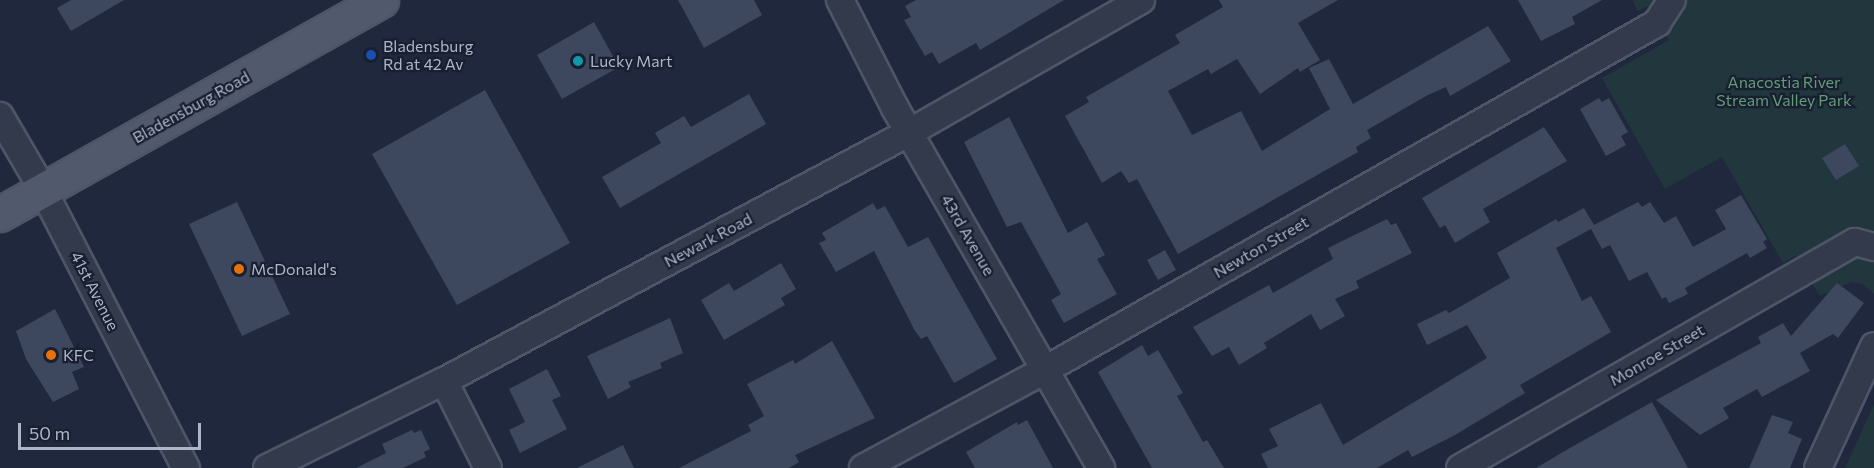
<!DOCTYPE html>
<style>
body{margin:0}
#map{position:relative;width:1874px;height:468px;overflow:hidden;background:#1f283c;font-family:Commissioner,sans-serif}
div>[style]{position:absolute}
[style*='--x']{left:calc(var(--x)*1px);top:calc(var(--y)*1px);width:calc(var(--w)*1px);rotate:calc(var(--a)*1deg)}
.green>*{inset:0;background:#21363d}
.building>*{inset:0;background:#3d475e}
.roads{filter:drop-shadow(2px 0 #4e5567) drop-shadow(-2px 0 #4e5567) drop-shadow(0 2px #4e5567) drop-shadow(0 -2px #4e5567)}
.minor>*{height:26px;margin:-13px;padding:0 13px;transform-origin:13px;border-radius:13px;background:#333a4c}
.primary>*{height:33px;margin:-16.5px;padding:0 16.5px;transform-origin:16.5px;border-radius:16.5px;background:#51596c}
.dots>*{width:16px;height:16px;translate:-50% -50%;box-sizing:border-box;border:3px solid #181f30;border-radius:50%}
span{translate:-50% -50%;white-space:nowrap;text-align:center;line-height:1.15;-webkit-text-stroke:4.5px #181f30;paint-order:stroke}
.poi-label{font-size:16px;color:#aeb5c8}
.left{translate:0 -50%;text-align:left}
.park-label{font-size:16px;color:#629c77}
.street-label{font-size:16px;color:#aeb5c8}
.scale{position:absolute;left:18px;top:423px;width:183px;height:27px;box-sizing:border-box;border:3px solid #aeb5c8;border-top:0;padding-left:8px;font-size:18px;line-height:21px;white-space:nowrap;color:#aeb5c8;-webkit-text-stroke:4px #181f30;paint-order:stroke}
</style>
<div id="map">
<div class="green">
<div style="clip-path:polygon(1632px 0,1874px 0,1874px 294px,1862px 284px,1851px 282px,1820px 296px,1795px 256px,1783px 263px,1722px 157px,1665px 189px,1602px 78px,1669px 40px,1647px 6px,1638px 11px)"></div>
<div style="clip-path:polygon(1874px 404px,1874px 468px,1845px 468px)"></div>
</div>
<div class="building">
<div style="clip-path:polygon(71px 0,124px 0,71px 31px,57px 8px)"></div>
<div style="clip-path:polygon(678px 0,754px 0,762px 15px,704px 48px)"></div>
<div style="clip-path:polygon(916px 0,1064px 0,980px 50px,976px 43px,939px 64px,932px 52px,925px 56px,904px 20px,911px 17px,905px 6px)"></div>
<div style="clip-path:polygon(1219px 0,1338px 0,1298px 23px,1320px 60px,1300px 72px,1298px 68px,1260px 94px,1237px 59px,1211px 74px,1208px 69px,1168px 91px,1192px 135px,1241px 111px,1262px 151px,1330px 109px,1309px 68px,1329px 59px,1353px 104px,1488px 26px,1511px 61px,1450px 96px,1446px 87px,1428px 95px,1367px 130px,1371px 138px,1356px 147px,1358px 152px,1178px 254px,1137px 179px,1129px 183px,1121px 171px,1102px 183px,1065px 116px,1089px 102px,1086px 97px,1180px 43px,1175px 35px,1223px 7px)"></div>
<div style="clip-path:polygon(1518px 0,1602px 0,1572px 17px,1575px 24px,1541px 41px)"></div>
<div style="clip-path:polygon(594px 22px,619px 67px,562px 99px,537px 55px)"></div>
<div style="clip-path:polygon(485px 90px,570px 243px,457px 305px,372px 154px)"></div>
<div style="clip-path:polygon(749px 94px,766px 124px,620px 208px,602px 177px,661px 143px,655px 133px,684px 116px,691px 127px)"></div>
<div style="clip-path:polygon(1599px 98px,1602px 102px,1609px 98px,1628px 132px,1621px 136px,1626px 145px,1606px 156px,1580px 109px)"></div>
<div style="clip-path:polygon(1009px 117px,1068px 233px,1087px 222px,1105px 255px,1097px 259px,1117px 294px,1064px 323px,1051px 300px,1061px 294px,1021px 222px,1007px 227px,964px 142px)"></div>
<div style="clip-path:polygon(1544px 127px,1567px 161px,1483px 209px,1490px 222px,1455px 243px,1445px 225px,1440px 228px,1422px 198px)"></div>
<div style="clip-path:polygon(1845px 144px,1859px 166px,1836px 180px,1822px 158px)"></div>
<div style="clip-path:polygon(1741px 195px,1767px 239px,1763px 242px,1767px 248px,1750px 258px,1747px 253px,1685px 288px,1688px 294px,1669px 303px,1666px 297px,1662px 299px,1647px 272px,1629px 281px,1610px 245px,1602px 249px,1591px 229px,1556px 248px,1582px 301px,1591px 296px,1611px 332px,1520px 385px,1525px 393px,1455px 435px,1412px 457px,1408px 450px,1377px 468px,1268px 468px,1261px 454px,1278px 446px,1269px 429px,1321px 403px,1343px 445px,1487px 358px,1467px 325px,1427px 345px,1417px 324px,1446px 310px,1449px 313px,1510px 278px,1497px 253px,1556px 219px,1558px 222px,1584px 208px,1594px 225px,1638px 202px,1642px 207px,1650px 202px,1664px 223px,1676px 216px,1693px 247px,1726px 229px,1715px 210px)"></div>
<div style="clip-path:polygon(237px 202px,290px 314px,242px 336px,189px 224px)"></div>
<div style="clip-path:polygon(873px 203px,877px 210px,885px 206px,908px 247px,928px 237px,997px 359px,954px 383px,927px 336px,921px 339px,915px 331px,874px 251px,836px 272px,819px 243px,826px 240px,822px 233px)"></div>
<div style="clip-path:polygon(1387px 219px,1391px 225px,1396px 223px,1412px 253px,1356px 281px,1359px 288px,1335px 299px,1345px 316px,1320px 330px,1311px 314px,1264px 343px,1267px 348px,1239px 365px,1229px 347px,1212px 356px,1193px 327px,1269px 285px,1273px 293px,1333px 259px,1328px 248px)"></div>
<div style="clip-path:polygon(1165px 250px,1176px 270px,1158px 280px,1147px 260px)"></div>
<div style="clip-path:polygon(781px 263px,796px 289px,781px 298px,785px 305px,724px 340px,701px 300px,729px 283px,734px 291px)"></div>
<div style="clip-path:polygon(1837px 283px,1864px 303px,1838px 338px,1833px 334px,1800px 353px,1810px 371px,1762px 397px,1757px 389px,1723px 408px,1729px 418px,1700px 435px,1656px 400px,1761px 343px,1758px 337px,1783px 323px,1791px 336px)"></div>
<div style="clip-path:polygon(55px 309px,84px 367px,72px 372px,79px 389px,53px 402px,26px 359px,16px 331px)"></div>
<div style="clip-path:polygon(670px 318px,683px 353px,660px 363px,662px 368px,628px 382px,631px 387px,608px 399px,587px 356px)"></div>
<div style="clip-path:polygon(832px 341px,875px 418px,795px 455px,799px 462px,789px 468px,679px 468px,751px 431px,748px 425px,764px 416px,747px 384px,793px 360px,795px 364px)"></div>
<div style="clip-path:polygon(1142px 345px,1148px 356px,1158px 350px,1183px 393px,1177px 396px,1203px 442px,1207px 440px,1224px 468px,1152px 468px,1098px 372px)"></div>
<div style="clip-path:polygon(547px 369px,561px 396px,552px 400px,567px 429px,520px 453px,509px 430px,525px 422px,509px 389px)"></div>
<div style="clip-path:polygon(1652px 402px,1688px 468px,1536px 468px,1568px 449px)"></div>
<div style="clip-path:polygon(1772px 415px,1793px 422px,1788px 433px,1802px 439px,1790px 468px,1749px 468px)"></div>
<div style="clip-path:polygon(1027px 420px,1053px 468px,975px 468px,966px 452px,1017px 422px,1018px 425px)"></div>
<div style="clip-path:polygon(412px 430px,414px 433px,421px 430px,430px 449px,424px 452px,426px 457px,403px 468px,356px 468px,386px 453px,382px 444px)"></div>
<div style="clip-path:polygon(623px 445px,634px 468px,577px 468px)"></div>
</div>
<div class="roads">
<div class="minor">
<div style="--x:840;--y:0;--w:121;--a:63"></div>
<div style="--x:895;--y:108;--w:415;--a:60.2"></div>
<div style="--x:0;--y:116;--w:86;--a:59.8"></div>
<div style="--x:43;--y:190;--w:313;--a:62.8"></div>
<div style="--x:444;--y:381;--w:97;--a:63.2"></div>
<div style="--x:267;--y:468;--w:197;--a:-26.2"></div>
<div style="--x:444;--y:381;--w:528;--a:-28.12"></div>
<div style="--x:910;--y:132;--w:266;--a:-29.7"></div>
<div style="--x:863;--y:468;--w:207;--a:-28.3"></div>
<div style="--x:1045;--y:370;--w:704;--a:-29.55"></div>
<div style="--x:1657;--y:23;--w:27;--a:-57"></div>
<div style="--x:1460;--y:468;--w:455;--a:-29.8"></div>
<div style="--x:1855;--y:242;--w:20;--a:15"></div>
<div style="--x:1818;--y:468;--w:134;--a:-65.3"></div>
</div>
<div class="primary">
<div style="--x:0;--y:214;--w:437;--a:-29.3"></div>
</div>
</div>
<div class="dots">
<div style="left:371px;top:55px;background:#1a4fb4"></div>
<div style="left:578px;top:61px;background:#0f9aa8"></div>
<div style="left:239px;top:269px;background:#e8710a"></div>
<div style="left:51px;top:355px;background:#e8710a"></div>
</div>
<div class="poi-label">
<span class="left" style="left:383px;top:55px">Bladensburg<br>Rd at 42 Av</span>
<span class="left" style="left:590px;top:61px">Lucky Mart</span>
<span class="left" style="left:251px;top:269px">McDonald's</span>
<span class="left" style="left:63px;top:355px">KFC</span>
</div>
<div class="park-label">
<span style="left:1784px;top:91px">Anacostia River<br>Stream Valley Park</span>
</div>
<div class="street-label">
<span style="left:191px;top:107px;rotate:-29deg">Bladensburg Road</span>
<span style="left:968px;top:235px;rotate:60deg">43rd Avenue</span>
<span style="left:708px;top:240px;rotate:-28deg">Newark Road</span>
<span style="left:1261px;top:247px;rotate:-30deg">Newton Street</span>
<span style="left:95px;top:291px;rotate:63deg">41st Avenue</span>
<span style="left:1657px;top:355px;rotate:-30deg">Monroe Street</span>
</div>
<div class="scale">50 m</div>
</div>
